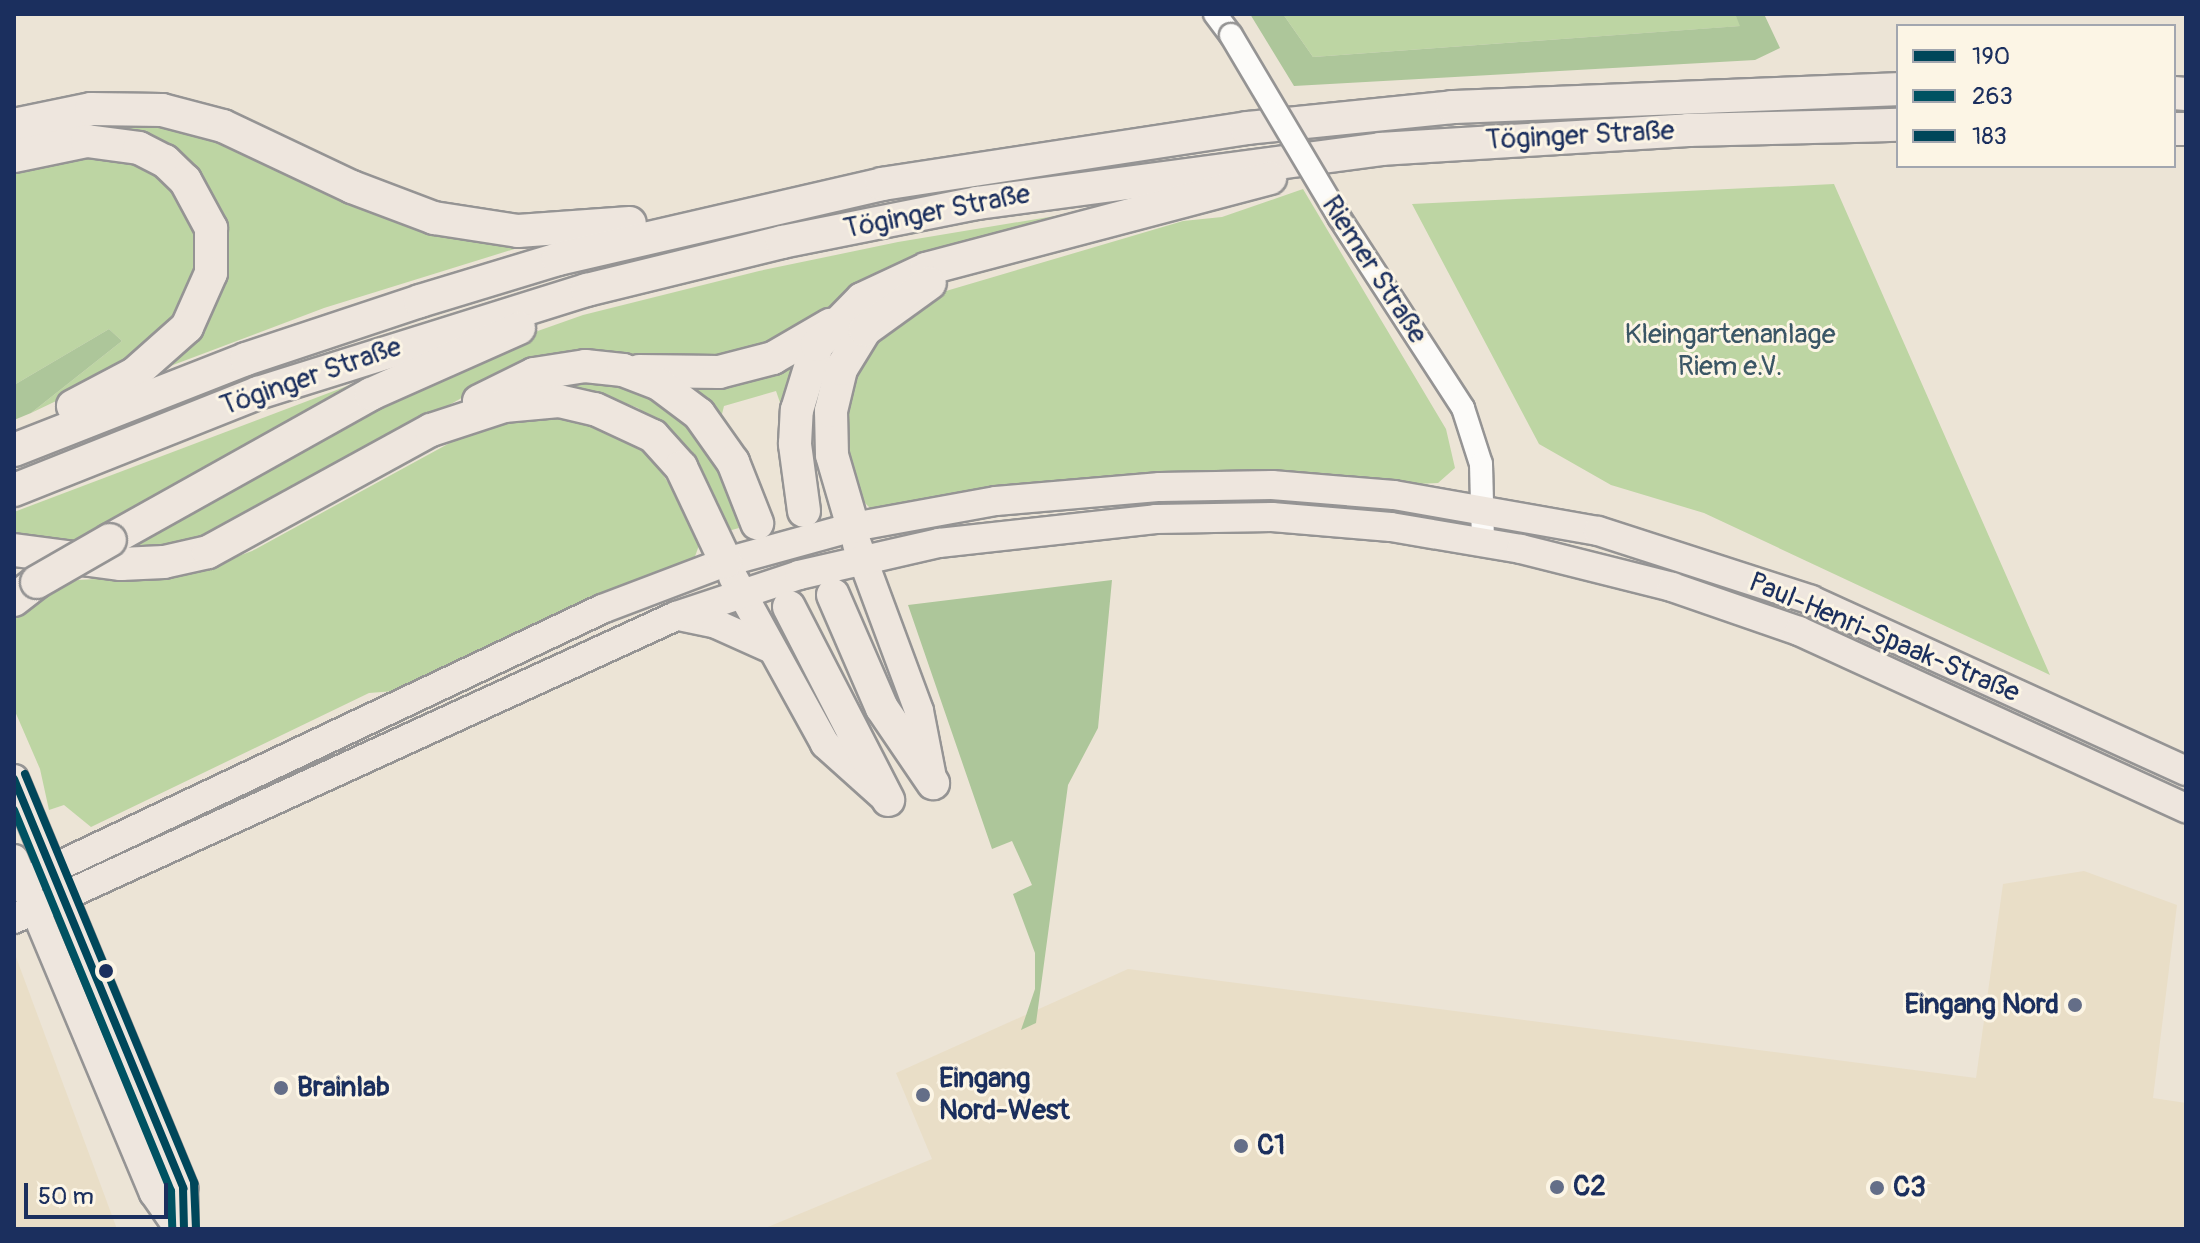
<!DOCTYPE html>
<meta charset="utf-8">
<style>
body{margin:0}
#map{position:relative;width:2200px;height:1243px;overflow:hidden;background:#ece4d6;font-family:Pangolin,sans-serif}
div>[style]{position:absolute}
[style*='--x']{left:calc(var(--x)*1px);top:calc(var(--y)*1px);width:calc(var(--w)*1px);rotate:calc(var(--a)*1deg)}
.built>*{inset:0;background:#e9dec7}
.green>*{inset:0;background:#bdd5a3}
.forest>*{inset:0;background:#adc69a}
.roads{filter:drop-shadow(2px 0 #959494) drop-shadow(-2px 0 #959494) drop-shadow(0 2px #959494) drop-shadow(0 -2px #959494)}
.minor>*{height:22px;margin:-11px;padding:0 11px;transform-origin:11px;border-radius:11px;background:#fcfbf9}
.major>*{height:28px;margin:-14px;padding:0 14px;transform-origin:14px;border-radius:14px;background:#eee6de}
.highway>*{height:32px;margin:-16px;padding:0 16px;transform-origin:16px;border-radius:16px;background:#eee6de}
.bridges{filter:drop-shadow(2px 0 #959494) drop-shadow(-2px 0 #959494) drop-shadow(0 2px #959494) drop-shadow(0 -2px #959494)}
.minor-bridge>*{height:22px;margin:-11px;padding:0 11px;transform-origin:11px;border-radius:11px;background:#fcfbf9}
.highway-bridge>*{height:32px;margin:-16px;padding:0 16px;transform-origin:16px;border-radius:16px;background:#eee6de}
.bus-1>*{height:8px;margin:-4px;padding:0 4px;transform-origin:4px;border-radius:4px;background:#00465a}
.bus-2>*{height:8px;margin:-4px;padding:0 4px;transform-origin:4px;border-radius:4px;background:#005262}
.bus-3>*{height:8px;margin:-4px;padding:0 4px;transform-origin:4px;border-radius:4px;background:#00465a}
.dots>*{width:22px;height:22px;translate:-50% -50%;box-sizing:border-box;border:4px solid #fcf5e5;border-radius:50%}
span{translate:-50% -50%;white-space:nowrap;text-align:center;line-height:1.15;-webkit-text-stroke:6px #fcf5e5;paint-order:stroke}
.street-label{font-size:28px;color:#1b2f5e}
.park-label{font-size:28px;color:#3a5665}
.poi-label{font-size:28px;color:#1b2f5e;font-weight:700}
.right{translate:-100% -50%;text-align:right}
.left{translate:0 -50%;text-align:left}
.frame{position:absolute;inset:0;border:16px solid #1b2f5e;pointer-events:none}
.legend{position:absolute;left:1896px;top:24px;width:280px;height:144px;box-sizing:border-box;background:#fcf5e5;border:2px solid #a2a6af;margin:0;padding:10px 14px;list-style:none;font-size:24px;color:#1b2f5e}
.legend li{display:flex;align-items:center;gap:16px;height:40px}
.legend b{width:40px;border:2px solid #a2a6af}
.scale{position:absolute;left:24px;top:1183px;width:144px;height:36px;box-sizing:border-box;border:4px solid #1b2f5e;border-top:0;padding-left:10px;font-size:24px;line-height:28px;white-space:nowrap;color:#1b2f5e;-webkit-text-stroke:6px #fcf5e5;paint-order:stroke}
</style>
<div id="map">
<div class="built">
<div style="clip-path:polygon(2084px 871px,2177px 905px,2153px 1098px,2186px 1103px,2186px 1229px,763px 1229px,932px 1159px,896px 1073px,1128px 969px,1976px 1078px,2003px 884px)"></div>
<div style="clip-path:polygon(16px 957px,117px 1229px,14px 1229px)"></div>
</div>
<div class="green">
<div style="clip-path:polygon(1283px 14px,1735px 14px,1741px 26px,1313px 57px)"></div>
<div style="clip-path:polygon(116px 120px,177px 125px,540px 241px,324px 308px,165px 368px,194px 341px,226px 284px,227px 239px,208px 184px,172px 145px,115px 129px,46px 131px)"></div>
<div style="clip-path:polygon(84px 153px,130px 153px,172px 179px,195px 210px,201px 285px,176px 322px,135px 356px,96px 382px,31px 413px,122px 341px,109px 329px,14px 385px,14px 167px)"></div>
<div style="clip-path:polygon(1834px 184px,2050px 675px,1704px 513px,1611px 485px,1539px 444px,1412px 204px)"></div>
<div style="clip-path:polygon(1303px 189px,1446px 429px,1455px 468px,1438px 483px,873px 511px,858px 496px,846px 465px,842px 413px,848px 384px,879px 333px,929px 296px,1183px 221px,1222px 217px)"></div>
<div style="clip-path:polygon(1121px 205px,884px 272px,856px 284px,824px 314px,758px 351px,718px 362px,592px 352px,495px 379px,212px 540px,175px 550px,124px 548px,326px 430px,501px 344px,583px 315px,759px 271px,898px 242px)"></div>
<div style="clip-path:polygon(806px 349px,784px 414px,776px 391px,724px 406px,721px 418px,703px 396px,680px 381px)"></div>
<div style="clip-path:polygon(400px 366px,102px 528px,62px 545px,14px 538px,14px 512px)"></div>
<div style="clip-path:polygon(571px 377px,624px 381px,681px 413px,726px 478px,739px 528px,728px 531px,718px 502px,677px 440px,638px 408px,590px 391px,561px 388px)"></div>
<div style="clip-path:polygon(524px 413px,586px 415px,647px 449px,702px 537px,693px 562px,395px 691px,369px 693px,91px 827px,64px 805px,49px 810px,40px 769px,14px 709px,14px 615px,27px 601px,78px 580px,190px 574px,252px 551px,457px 439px)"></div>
</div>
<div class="forest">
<div style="clip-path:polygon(1250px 14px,1283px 14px,1313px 57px,1740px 26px,1735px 14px,1764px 14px,1780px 48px,1755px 60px,1294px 86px)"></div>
<div style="clip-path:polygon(109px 329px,122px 341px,31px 413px,14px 420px,14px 385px)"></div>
<div style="clip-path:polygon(1112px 580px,1098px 728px,1068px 785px,1036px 1023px,1021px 1030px,1035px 989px,1035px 953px,1013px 894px,1032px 885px,1012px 841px,992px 849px,908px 605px)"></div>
</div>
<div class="roads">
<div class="minor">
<div style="--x:1215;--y:14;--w:26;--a:53"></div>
<div style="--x:1339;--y:217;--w:228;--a:57"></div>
<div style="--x:1463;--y:408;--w:59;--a:72.2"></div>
<div style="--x:1481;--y:464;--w:77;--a:88.5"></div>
</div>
<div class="major">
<div style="--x:857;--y:544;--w:178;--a:69.6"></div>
<div style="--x:919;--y:711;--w:68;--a:79"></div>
<div style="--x:733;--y:577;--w:191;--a:61.1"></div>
<div style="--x:825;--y:744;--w:79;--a:41.9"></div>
<div style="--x:679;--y:616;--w:38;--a:12"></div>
<div style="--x:716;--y:624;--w:61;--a:24.1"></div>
<div style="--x:14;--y:779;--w:443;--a:67.5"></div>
<div style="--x:183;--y:1188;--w:41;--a:88.6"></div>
<div style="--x:14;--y:859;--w:362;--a:67.3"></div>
<div style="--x:154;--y:1193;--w:44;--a:55.2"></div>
<div style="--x:14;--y:887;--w:650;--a:-25.3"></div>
<div style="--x:602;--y:609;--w:133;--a:-20.8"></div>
<div style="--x:726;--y:562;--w:132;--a:-15.4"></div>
<div style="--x:853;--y:527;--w:145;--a:-10.3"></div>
<div style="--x:996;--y:501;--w:165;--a:-4.9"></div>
<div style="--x:1160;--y:487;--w:112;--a:-1"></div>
<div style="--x:1272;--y:485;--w:122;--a:4.7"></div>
<div style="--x:1394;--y:495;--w:207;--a:10"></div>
<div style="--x:1598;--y:531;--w:224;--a:17.9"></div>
<div style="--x:1811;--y:600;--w:412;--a:24.5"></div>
<div style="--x:14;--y:919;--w:728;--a:-24.59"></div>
<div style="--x:676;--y:616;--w:130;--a:-18.4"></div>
<div style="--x:799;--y:575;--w:144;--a:-12.9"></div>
<div style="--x:939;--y:543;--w:218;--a:-6.3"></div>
<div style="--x:1156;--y:519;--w:116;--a:-1"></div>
<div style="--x:1272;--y:517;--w:119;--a:4.8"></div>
<div style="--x:1391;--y:527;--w:132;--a:9.6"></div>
<div style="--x:1521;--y:549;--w:156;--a:14.1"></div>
<div style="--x:1672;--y:587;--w:134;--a:19.1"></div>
<div style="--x:1799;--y:631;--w:426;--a:24.6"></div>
</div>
<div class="highway">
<div style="--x:2174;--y:93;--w:12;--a:5"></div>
<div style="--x:14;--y:125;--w:79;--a:-11.7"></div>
<div style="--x:91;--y:109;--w:71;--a:0.8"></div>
<div style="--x:162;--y:110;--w:63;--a:14.7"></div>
<div style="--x:223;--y:126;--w:143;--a:25.3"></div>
<div style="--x:352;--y:187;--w:88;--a:20.7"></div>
<div style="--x:434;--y:218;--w:85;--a:8.8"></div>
<div style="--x:518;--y:231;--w:112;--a:-4.1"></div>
<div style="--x:2174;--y:129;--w:12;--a:0"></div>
<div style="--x:14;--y:156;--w:75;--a:-11.6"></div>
<div style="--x:87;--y:141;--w:52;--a:7.7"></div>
<div style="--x:139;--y:148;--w:29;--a:27"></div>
<div style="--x:165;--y:161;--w:28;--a:44"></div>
<div style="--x:185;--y:180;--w:55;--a:61.6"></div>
<div style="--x:211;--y:228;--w:45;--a:90"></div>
<div style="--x:211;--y:273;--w:59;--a:114"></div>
<div style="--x:187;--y:327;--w:71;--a:138.4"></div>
<div style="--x:134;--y:374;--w:69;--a:152.3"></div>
<div style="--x:639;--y:371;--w:80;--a:0.7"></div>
<div style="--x:719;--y:372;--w:56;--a:-14.5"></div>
<div style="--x:773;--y:358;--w:66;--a:-30.1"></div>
<div style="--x:479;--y:401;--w:61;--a:-26.1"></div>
<div style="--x:534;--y:374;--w:52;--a:-8.9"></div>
<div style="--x:585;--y:366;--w:38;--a:6"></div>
<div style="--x:623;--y:370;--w:39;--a:21"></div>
<div style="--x:659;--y:384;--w:50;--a:36.9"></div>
<div style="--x:699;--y:414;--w:59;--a:54.7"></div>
<div style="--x:733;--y:462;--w:66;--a:68.5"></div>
<div style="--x:14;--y:450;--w:249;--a:-21.4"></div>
<div style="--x:246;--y:359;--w:183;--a:-18.4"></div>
<div style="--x:420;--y:301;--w:144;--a:-16.9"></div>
<div style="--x:558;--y:259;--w:333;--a:-13"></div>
<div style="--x:882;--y:184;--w:369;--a:-8.7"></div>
<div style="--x:1247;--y:128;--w:206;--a:-5.8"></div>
<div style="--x:1452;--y:107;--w:446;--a:-2.3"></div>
<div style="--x:14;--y:490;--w:263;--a:-21.7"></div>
<div style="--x:258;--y:393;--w:345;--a:-17.4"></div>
<div style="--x:587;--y:290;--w:201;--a:-13.8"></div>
<div style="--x:782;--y:242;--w:199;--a:-11.3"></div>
<div style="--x:977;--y:203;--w:407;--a:-7.6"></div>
<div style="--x:1380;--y:149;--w:309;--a:-3.5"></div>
<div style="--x:1688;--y:130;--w:210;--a:-1.4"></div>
<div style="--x:804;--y:511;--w:68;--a:-97.7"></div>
<div style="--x:795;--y:444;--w:34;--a:-87"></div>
<div style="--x:797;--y:410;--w:68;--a:-72.9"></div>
<div style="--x:817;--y:345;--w:64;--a:-45.6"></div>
<div style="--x:862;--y:299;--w:71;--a:-25.1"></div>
<div style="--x:926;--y:269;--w:356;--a:-14.8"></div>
<div style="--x:853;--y:527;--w:75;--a:-106.3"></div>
<div style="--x:832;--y:455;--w:44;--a:-91.3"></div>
<div style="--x:831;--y:411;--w:43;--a:-76.6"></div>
<div style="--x:841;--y:369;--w:46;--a:-58.4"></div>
<div style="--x:865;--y:330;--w:80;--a:-35.9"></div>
<div style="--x:110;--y:540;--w:299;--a:-29.2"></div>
<div style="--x:371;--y:394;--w:162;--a:-24"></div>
<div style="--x:14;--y:550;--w:108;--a:7.5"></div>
<div style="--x:121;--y:564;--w:43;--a:-2.7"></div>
<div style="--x:164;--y:562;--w:45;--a:-12.8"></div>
<div style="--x:208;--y:552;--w:254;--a:-28.7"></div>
<div style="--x:431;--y:430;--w:77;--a:-18.2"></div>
<div style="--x:504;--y:406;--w:55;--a:-5.2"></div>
<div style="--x:559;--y:401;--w:37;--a:13"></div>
<div style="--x:595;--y:409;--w:64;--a:25"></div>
<div style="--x:653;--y:436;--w:42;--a:47.9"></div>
<div style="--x:681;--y:467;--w:105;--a:64.7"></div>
<div style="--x:833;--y:595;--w:123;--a:66.6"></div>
<div style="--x:882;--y:708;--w:91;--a:55.8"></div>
<div style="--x:14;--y:600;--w:29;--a:-38"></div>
<div style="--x:789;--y:607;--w:217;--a:62.8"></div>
</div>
</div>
<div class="bridges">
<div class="minor-bridge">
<div style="--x:1231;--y:35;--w:212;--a:59.3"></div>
</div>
<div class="highway-bridge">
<div style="--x:37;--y:582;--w:84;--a:-29.9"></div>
</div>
</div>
<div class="bus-1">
<div style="--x:14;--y:779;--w:443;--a:67.5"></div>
<div style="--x:183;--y:1188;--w:41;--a:88.6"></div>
</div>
<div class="bus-2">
<div style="--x:14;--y:810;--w:412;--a:67.6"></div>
<div style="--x:171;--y:1191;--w:38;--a:88"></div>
</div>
<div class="bus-3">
<div style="--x:25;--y:774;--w:443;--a:67.5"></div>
<div style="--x:194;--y:1183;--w:46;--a:87.5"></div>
</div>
<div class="dots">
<div style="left:106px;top:971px;background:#1b2f5e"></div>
<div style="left:2075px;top:1005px;background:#646e88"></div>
<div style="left:281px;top:1088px;background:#646e88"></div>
<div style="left:923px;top:1095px;background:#646e88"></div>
<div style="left:1241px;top:1146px;background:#646e88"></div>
<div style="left:1557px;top:1187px;background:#646e88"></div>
<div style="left:1877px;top:1188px;background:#646e88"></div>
</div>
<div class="street-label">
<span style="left:1580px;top:136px;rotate:-3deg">Töginger Straße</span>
<span style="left:937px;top:212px;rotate:-11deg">Töginger Straße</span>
<span style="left:1374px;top:270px;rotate:57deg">Riemer Straße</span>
<span style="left:311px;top:377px;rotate:-19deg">Töginger Straße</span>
<span style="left:1884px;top:638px;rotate:23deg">Paul-Henri-Spaak-Straße</span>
</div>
<div class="park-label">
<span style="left:1730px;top:351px">Kleingartenanlage<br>Riem e.V.</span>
</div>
<div class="poi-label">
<span class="right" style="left:2059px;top:1005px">Eingang Nord</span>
<span class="left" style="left:939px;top:1095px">Eingang<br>Nord-West</span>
<span class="left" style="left:297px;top:1088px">Brainlab</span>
<span class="left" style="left:1257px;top:1146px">C1</span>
<span class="left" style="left:1573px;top:1187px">C2</span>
<span class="left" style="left:1893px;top:1188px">C3</span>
</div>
<div class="frame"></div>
<ul class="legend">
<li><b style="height:10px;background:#00465a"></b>190</li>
<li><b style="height:10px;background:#005262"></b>263</li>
<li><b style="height:10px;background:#00465a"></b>183</li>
</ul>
<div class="scale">50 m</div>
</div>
